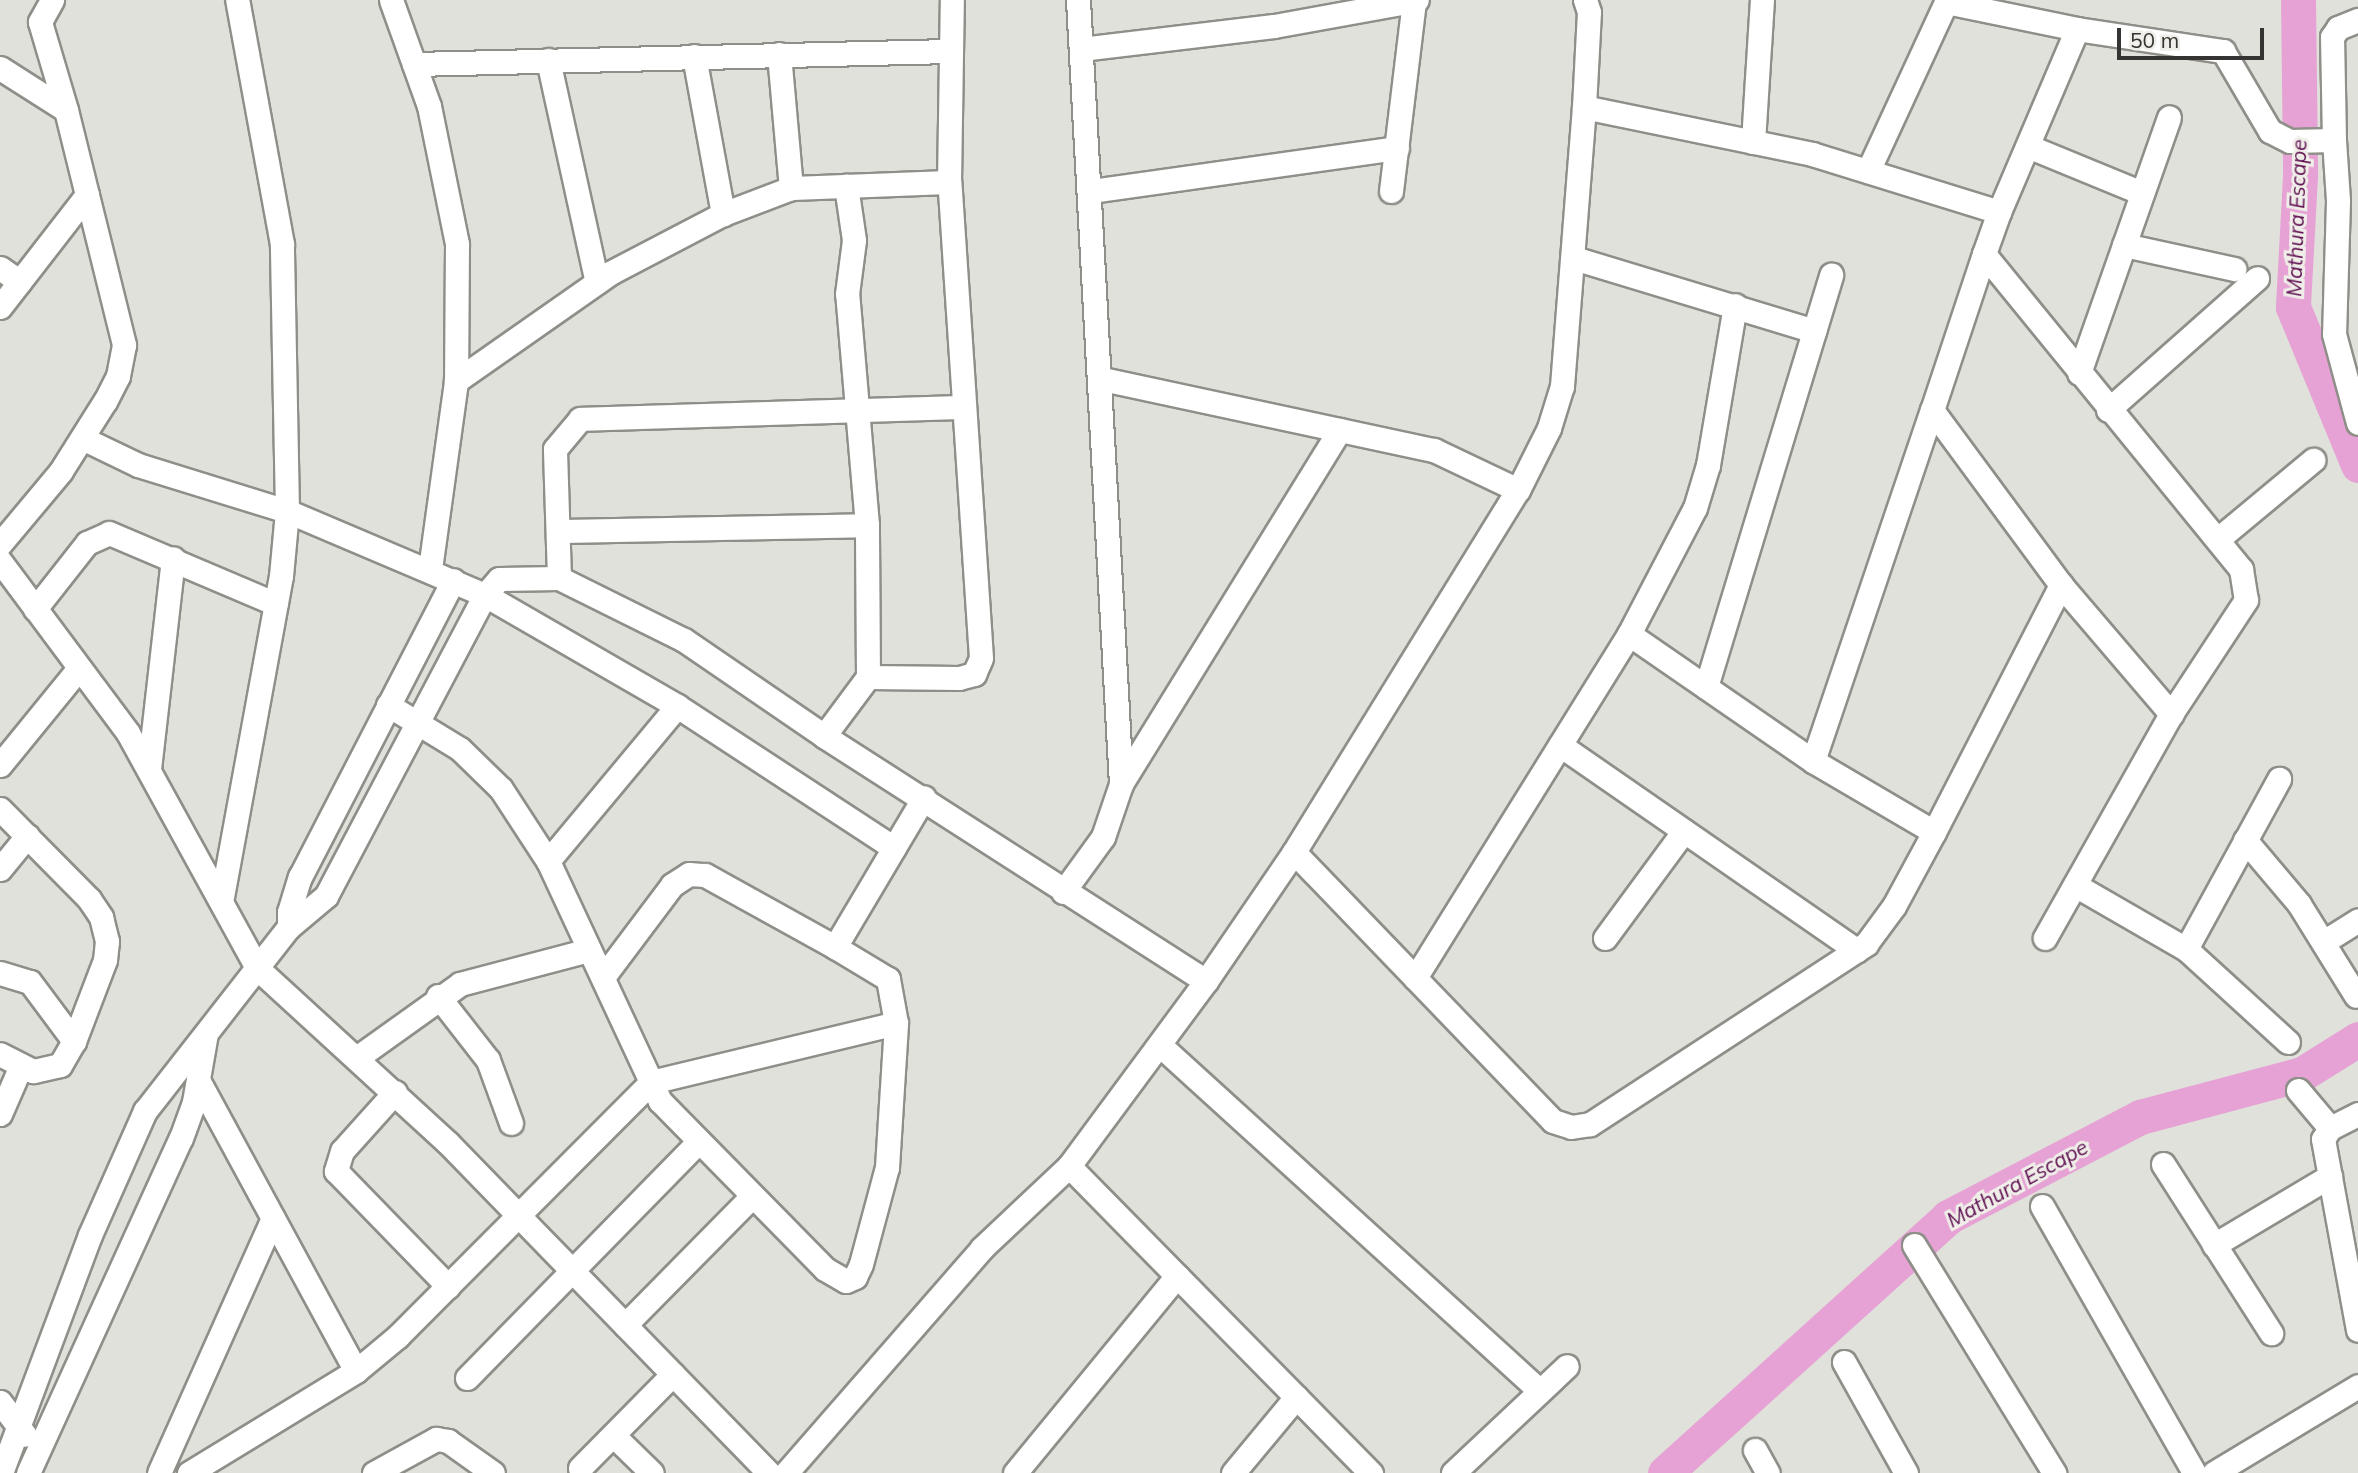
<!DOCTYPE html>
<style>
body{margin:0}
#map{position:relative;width:2358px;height:1473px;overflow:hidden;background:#e1e1db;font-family:Mulish,sans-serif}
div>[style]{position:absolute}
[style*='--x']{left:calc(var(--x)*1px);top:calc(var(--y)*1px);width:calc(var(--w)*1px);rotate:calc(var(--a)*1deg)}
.river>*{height:35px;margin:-17.5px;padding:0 17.5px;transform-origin:17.5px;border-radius:17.5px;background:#e6a2d5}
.roads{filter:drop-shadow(2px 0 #8f8e89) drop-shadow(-2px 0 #8f8e89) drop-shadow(0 2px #8f8e89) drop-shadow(0 -2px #8f8e89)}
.street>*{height:23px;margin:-11.5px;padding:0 11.5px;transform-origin:11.5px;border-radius:11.5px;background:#fff}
span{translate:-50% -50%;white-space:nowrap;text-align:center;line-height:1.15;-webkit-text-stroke:6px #efeee8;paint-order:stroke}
.water-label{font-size:21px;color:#601053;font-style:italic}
.scale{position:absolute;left:2117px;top:28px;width:147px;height:32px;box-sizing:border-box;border:4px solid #353432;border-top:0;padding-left:9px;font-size:21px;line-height:24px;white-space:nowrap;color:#353432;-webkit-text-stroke:5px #efeee8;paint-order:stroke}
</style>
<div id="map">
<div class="river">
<div style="--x:2298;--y:0;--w:176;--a:89.3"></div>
<div style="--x:2300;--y:176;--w:131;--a:93.1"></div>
<div style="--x:2293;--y:307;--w:171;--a:67.6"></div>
<div style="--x:1665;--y:1473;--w:382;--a:-42.1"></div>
<div style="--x:1948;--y:1217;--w:216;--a:-27.5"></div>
<div style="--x:2140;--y:1117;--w:168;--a:-14.9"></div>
<div style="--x:2302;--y:1074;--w:66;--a:-32"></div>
</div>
<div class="roads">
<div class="street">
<div style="--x:52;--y:0;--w:25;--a:119"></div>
<div style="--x:40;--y:22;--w:92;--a:73.5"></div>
<div style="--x:391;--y:0;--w:113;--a:70.3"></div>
<div style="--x:429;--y:106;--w:141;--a:78.5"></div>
<div style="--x:457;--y:244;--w:137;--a:90.4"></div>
<div style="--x:1081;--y:49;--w:194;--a:-6.8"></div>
<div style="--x:1274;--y:26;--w:145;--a:-10.3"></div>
<div style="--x:779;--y:54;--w:135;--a:84.9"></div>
<div style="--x:694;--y:56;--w:161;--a:79.6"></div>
<div style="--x:548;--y:60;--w:227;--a:77.6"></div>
<div style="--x:414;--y:64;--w:537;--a:-1.39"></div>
<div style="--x:0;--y:68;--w:78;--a:32.5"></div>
<div style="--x:66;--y:110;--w:242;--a:76.1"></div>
<div style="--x:124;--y:345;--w:32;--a:101"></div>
<div style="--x:118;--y:376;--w:28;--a:117"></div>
<div style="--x:105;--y:401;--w:83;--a:122.2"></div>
<div style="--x:61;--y:471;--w:95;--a:129.9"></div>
<div style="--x:1584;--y:107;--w:95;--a:-87"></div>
<div style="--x:1589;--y:12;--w:13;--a:-108"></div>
<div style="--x:2334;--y:140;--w:103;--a:-91.1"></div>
<div style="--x:2332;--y:37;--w:11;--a:-56"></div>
<div style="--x:2338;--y:28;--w:22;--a:-22"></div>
<div style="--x:1753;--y:142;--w:142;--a:-86.4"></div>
<div style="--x:2030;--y:147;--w:121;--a:22.3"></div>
<div style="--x:1868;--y:171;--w:186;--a:-65.2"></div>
<div style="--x:1946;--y:2;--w:134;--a:11.6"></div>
<div style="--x:1091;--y:191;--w:309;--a:-8"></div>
<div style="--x:1391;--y:191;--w:192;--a:-83.1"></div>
<div style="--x:1999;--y:212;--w:199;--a:-66.9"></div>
<div style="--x:2077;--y:29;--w:148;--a:8.6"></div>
<div style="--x:2223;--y:51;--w:93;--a:59.6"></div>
<div style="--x:2270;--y:131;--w:22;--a:27"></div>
<div style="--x:2290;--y:141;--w:44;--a:-1.3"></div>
<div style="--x:2334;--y:140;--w:61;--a:86.2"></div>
<div style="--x:2338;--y:201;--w:133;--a:91.7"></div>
<div style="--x:2334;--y:334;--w:92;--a:74.9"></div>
<div style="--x:2124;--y:245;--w:113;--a:12.3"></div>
<div style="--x:1984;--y:254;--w:164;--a:108.4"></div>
<div style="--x:1932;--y:410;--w:217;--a:53.6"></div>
<div style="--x:2061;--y:585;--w:170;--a:49.5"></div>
<div style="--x:1574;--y:258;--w:251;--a:16.9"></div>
<div style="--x:0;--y:268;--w:24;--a:35"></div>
<div style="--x:0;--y:307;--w:142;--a:-52.2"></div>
<div style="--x:2079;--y:373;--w:271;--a:-70.6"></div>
<div style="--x:1102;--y:379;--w:340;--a:12.1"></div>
<div style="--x:1434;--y:450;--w:93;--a:25.5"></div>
<div style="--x:2108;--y:410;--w:199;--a:-41.5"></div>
<div style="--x:82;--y:438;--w:62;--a:25.7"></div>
<div style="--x:138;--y:465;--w:156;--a:17.2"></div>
<div style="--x:287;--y:511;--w:215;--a:23"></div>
<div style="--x:485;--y:595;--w:222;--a:30"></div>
<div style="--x:677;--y:706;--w:259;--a:33.2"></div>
<div style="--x:561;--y:531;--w:306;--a:-1.1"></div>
<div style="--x:2218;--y:539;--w:124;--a:-39.7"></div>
<div style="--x:0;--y:561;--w:214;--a:53.3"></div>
<div style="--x:128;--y:733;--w:268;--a:61.2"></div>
<div style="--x:257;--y:968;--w:259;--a:42.5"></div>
<div style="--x:448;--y:1143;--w:460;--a:45.8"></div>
<div style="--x:430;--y:569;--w:190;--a:-82.1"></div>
<div style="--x:456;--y:381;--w:188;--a:-35"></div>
<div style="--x:610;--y:273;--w:127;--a:-27.6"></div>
<div style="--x:723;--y:214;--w:73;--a:-20.9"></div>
<div style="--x:791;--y:188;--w:158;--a:-2.2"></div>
<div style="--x:559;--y:578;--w:129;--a:-91.8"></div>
<div style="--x:555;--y:449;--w:39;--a:-50"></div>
<div style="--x:580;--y:419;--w:384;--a:-1.8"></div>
<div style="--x:35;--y:609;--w:84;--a:-51.8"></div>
<div style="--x:87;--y:543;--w:24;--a:-24"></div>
<div style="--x:109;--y:533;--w:181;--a:23"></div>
<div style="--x:1629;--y:634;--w:224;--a:34.6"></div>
<div style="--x:1813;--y:761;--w:140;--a:30.4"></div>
<div style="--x:868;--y:677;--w:91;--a:0.6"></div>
<div style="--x:959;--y:678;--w:16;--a:-15"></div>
<div style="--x:974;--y:674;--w:17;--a:-66"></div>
<div style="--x:981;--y:658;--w:477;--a:-93.8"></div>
<div style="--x:949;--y:182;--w:182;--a:-89.1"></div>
<div style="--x:1706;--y:687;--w:431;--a:-73.1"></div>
<div style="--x:388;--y:705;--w:84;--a:31.4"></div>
<div style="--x:460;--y:749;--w:57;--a:44.3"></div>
<div style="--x:501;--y:789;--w:86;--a:56.9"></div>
<div style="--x:548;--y:861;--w:265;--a:65"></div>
<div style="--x:660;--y:1101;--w:235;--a:45.5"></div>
<div style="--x:825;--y:1269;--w:24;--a:30"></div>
<div style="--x:846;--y:1281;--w:10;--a:-24"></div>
<div style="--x:855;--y:1277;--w:14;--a:-65"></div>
<div style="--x:861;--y:1264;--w:100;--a:-75"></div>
<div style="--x:887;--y:1167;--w:144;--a:-86.4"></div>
<div style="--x:824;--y:736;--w:74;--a:-53.3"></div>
<div style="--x:868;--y:677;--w:152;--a:-90.4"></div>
<div style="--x:867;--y:525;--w:232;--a:-94.9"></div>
<div style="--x:847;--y:294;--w:54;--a:-82.6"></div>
<div style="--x:854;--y:240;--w:55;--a:-98.4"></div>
<div style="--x:1560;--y:745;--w:361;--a:34.7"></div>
<div style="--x:1813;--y:761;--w:371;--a:-71.3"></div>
<div style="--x:0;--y:765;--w:125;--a:-50.8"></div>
<div style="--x:149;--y:769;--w:212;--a:-83.5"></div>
<div style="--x:1121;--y:784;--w:416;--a:-58.3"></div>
<div style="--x:0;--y:809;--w:127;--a:45.3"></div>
<div style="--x:89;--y:899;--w:22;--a:56"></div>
<div style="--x:101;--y:917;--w:25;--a:76"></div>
<div style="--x:107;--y:941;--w:19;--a:96"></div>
<div style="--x:105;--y:960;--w:87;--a:110.9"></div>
<div style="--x:74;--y:1041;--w:28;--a:120"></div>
<div style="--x:60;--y:1065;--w:28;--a:167"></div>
<div style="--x:33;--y:1071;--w:37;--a:-153"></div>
<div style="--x:2245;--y:840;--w:84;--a:49.8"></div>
<div style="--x:2299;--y:904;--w:108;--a:58.2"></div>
<div style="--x:1294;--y:852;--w:373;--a:46.1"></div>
<div style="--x:1553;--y:1121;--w:19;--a:18"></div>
<div style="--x:1571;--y:1127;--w:19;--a:-9"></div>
<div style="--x:1590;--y:1124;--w:330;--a:-33.1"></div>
<div style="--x:1866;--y:944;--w:47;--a:-53.6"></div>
<div style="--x:1894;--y:906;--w:84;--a:-61.6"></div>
<div style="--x:1934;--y:832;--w:278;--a:-62.8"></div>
<div style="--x:548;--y:861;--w:202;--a:-50.2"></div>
<div style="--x:0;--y:869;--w:43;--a:-50.7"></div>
<div style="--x:2075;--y:885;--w:128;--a:30"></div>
<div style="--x:2186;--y:949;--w:138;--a:42.4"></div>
<div style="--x:1063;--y:892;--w:68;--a:-54"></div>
<div style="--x:1103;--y:837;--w:56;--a:-71.2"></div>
<div style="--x:1121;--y:784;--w:785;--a:-93.14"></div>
<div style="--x:222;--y:897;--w:326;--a:-79.6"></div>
<div style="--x:281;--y:576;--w:65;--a:-84.7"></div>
<div style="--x:287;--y:511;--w:267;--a:-91.1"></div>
<div style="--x:282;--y:244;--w:248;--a:-100.4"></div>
<div style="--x:289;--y:927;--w:15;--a:-90"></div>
<div style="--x:289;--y:912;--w:37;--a:-73"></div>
<div style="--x:300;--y:877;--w:334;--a:-62.7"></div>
<div style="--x:1605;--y:938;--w:133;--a:-53.6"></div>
<div style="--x:2325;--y:941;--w:39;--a:-32"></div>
<div style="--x:2186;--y:949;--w:194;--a:-61.3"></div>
<div style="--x:0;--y:973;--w:31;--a:17"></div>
<div style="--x:30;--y:982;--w:74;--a:53.3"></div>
<div style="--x:603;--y:977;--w:115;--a:-53.1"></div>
<div style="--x:672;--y:885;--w:20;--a:-33"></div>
<div style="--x:689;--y:874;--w:16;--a:4"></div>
<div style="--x:705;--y:875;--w:149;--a:29"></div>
<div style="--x:1415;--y:978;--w:405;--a:-58.1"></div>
<div style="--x:1629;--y:634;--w:142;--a:-62.4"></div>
<div style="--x:1695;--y:508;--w:45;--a:-73.2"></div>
<div style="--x:1708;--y:465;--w:162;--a:-80.4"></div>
<div style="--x:438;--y:996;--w:81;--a:52"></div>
<div style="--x:488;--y:1060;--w:67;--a:69.9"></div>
<div style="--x:1162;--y:1047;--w:511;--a:42.3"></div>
<div style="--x:358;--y:1057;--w:125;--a:-35.6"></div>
<div style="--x:460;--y:984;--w:133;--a:-14.8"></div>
<div style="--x:198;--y:1080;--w:331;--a:61.5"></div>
<div style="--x:2298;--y:1090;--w:50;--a:49.9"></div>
<div style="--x:395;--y:1092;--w:79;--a:131.9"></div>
<div style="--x:342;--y:1151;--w:21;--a:107"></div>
<div style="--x:336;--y:1171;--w:161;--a:45.8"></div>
<div style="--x:0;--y:1114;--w:50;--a:-66.5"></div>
<div style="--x:2358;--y:1114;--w:31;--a:153"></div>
<div style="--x:2330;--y:1128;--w:13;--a:122"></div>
<div style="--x:2323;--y:1139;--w:194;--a:79.6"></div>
<div style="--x:2163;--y:1164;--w:201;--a:57.4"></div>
<div style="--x:1069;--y:1166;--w:431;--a:45.5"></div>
<div style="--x:2042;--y:1206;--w:307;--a:60.3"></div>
<div style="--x:1914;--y:1245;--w:268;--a:58.4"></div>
<div style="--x:2214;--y:1245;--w:135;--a:-30.7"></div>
<div style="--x:625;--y:1325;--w:181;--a:-45.4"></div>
<div style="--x:1844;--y:1362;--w:127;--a:60.8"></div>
<div style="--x:467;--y:1378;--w:330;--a:-45.6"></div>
<div style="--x:0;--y:1402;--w:41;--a:52.9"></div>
<div style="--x:613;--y:1435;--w:54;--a:44.3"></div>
<div style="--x:1755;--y:1450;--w:26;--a:61"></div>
<div style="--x:580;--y:1468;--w:132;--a:-45.3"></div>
<div style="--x:1;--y:1473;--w:254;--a:-69.5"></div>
<div style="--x:90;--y:1235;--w:136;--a:-66.1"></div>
<div style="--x:145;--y:1111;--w:234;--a:-52"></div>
<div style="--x:289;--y:927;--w:48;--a:-40"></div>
<div style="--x:326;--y:896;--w:340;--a:-62.2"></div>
<div style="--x:485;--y:595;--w:21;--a:-49"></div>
<div style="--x:499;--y:579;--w:60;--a:-1"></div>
<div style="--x:559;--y:578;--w:140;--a:26.4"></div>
<div style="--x:684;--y:640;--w:170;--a:34.4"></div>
<div style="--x:824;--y:736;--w:454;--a:32.7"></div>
<div style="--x:1206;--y:981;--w:156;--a:-55.7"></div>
<div style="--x:1294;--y:852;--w:426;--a:-58.3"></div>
<div style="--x:1518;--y:490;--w:69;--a:-63.4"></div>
<div style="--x:1549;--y:428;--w:44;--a:-72.8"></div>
<div style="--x:1562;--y:386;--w:280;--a:-85.5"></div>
<div style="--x:1584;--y:107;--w:233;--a:11.6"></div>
<div style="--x:1812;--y:154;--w:196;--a:17.2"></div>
<div style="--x:1999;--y:212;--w:45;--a:109.7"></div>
<div style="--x:1984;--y:254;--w:407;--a:50.8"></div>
<div style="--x:2241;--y:569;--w:31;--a:81"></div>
<div style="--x:2246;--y:600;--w:136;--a:123.3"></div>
<div style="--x:2171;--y:714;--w:257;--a:119.4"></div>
<div style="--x:28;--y:1473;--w:368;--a:-65.5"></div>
<div style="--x:181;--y:1138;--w:38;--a:-70"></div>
<div style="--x:194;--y:1102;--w:64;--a:-80.1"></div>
<div style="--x:159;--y:1473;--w:279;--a:-65.9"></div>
<div style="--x:189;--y:1473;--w:196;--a:-31.4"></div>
<div style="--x:356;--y:1371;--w:55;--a:-39.8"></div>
<div style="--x:398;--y:1336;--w:359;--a:-45.1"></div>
<div style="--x:651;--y:1082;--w:252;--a:-13.5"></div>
<div style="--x:896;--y:1023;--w:45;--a:-100.3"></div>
<div style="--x:888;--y:979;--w:62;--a:-148.9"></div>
<div style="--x:835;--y:947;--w:174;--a:-59.3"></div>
<div style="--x:374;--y:1473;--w:71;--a:-28.7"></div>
<div style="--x:436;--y:1439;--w:12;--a:9"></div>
<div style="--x:448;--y:1441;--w:55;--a:35.4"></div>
<div style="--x:786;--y:1473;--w:298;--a:-48.9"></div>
<div style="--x:982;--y:1248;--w:120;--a:-43.3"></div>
<div style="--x:1069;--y:1166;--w:230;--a:-53.5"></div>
<div style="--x:1015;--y:1473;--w:255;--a:-50.6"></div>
<div style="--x:1233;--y:1473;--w:99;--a:-50.3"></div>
<div style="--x:1453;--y:1473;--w:156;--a:-43.2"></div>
<div style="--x:2214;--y:1473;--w:168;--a:-31.1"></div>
</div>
</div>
<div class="water-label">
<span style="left:2296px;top:218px;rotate:-88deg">Mathura Escape</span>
<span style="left:2017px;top:1183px;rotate:-29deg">Mathura Escape</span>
</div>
<div class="scale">50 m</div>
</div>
